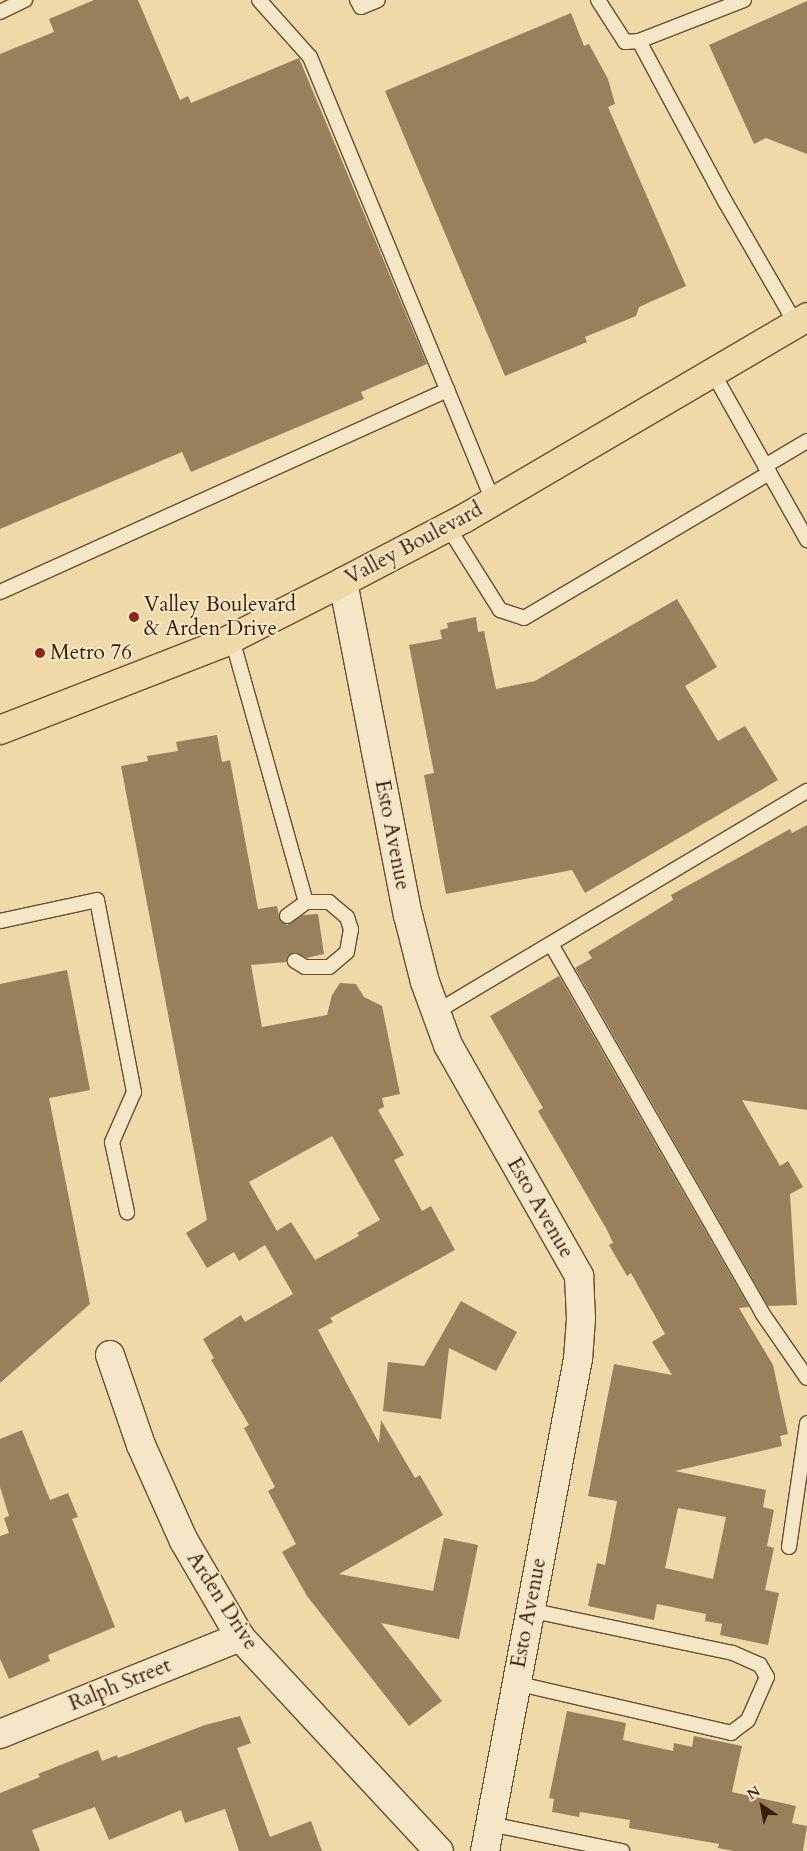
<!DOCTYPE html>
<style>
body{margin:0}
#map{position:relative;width:807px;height:1851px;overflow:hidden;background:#efd9a9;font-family:Cardo,serif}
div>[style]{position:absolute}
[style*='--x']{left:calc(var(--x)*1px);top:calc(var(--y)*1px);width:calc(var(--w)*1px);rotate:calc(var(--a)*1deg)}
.building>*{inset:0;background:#98805d}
.roads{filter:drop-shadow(1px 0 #674e32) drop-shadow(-1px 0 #674e32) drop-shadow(0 1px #674e32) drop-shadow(0 -1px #674e32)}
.service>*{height:14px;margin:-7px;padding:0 7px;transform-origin:7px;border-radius:7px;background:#f5e6c7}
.minor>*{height:28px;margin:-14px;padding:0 14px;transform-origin:14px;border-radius:14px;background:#f5e6c7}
.primary>*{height:28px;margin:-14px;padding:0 14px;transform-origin:14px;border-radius:14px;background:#efd9a9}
.dots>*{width:14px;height:14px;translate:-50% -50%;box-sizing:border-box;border:2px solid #f5e6c7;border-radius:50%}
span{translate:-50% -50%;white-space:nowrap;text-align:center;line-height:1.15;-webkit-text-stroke:4px #f5e6c7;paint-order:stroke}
.street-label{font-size:21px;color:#3a1f0a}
.poi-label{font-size:21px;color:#3a1f0a}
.left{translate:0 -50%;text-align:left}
.north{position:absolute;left:737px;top:1781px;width:50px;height:50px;-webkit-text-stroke:4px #f5e6c7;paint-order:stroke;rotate:327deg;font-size:14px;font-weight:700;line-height:20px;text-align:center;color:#3a1f0a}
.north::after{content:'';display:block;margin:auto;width:18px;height:22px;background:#3a1f0a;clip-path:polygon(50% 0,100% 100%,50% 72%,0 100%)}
</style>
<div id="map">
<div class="building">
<div style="clip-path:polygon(94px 0,138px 0,180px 100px,188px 96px,191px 103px,299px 58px,427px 364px,361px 392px,364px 399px,191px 472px,182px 452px,0 529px,0 54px,54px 32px,49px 19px)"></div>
<div style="clip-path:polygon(807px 1px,807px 154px,766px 138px,754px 144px,709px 45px)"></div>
<div style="clip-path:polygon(571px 13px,584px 46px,589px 44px,608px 79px,615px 104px,608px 107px,686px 286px,639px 307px,636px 316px,585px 337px,587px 342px,505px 376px,385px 91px)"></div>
<div style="clip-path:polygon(677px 599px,717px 667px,685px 686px,718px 741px,745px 726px,778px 780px,585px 893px,572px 870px,446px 894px,424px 775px,434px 773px,409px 645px,442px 639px,440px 630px,448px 628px,447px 623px,476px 617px,478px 632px,484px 631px,496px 689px,535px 681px)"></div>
<div style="clip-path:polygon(evenodd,217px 735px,222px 762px,230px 760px,258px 909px,277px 906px,280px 921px,287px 925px,303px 915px,318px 914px,324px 954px,307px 958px,295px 952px,288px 956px,286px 962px,251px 965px,262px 1027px,327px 1015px,332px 995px,340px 983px,356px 984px,364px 997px,382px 1006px,400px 1094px,382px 1098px,384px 1107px,378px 1110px,404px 1155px,394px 1160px,422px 1211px,431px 1206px,455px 1250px,330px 1318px,333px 1322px,318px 1330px,379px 1443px,381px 1420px,415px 1478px,420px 1475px,443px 1515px,339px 1574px,433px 1591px,444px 1538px,478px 1545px,459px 1639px,381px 1623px,442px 1701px,409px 1726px,307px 1596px,282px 1552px,296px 1544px,268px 1491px,275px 1487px,244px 1428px,249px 1425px,211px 1360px,214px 1358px,203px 1339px,241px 1315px,245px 1322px,293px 1294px,265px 1245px,239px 1261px,234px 1252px,207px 1268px,186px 1233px,207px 1220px,121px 766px,148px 761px,147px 756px,178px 751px,176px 742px,217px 735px,332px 1136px,380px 1220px,357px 1233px,359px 1236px,315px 1260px,291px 1222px,277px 1231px,249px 1182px,332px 1136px)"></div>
<div style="clip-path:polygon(807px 825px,807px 1110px,742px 1100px,780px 1166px,788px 1161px,803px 1187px,790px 1194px,797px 1305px,768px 1306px,575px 968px,592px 958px,588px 952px,673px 900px,671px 895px,790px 829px,792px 833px)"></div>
<div style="clip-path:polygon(67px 970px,90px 1090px,49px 1098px,90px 1304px,0 1383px,0 984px)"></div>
<div style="clip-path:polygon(evenodd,559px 976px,749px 1307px,739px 1308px,773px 1365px,788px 1434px,780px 1436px,782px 1446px,675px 1471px,766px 1490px,763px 1507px,774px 1510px,767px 1546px,774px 1548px,765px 1590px,779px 1593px,768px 1645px,720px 1635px,722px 1624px,705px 1621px,706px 1614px,657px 1604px,654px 1620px,588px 1606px,597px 1563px,605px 1565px,617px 1501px,588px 1496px,614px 1364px,672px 1375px,652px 1342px,665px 1334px,631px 1273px,627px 1276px,609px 1245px,613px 1243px,607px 1230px,538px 1111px,543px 1108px,490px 1016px,559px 976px,678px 1508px,726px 1517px,713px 1579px,665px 1568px,678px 1508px)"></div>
<div style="clip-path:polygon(461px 1301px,517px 1332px,496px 1371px,449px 1348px,441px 1419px,383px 1411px,388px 1362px,424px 1366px)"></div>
<div style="clip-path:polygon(22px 1430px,50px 1500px,68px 1493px,78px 1517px,72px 1519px,115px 1627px,48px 1655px,50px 1661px,9px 1679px,0 1659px,0 1536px,9px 1533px,4px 1518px,9px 1516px,0 1487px,0 1439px)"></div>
<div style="clip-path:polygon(567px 1711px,626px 1723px,623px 1740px,673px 1751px,674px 1743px,692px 1747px,694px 1736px,742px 1746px,732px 1792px,796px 1806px,792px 1823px,807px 1826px,803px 1851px,734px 1851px,718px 1848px,719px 1844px,629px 1828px,630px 1820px,580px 1812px,579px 1817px,552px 1812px,554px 1799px,549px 1798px)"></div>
<div style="clip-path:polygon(240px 1716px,251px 1743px,237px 1748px,270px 1837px,311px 1821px,322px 1851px,239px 1851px,225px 1809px,185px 1823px,181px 1810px,109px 1840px,95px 1807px,32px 1830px,40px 1851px,0 1851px,0 1793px,40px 1777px,38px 1774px,98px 1750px,102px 1761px,117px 1755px,118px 1758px,205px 1725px)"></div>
</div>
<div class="roads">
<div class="service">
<div style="--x:259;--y:0;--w:76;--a:48.2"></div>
<div style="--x:310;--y:57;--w:481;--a:67.6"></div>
<div style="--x:357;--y:0;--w:8;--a:60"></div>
<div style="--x:361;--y:7;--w:18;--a:-22"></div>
<div style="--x:598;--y:0;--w:50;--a:57.3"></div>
<div style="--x:625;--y:42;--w:14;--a:-4"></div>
<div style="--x:744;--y:0;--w:113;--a:158.7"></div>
<div style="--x:639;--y:41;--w:184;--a:61.8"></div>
<div style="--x:726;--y:203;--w:140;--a:60"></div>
<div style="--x:0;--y:12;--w:28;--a:-26"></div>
<div style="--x:713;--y:373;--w:192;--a:60.6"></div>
<div style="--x:765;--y:466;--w:49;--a:-30.8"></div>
<div style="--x:448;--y:527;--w:98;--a:57.9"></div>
<div style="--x:500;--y:610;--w:25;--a:18"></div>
<div style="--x:524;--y:618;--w:285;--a:-30.6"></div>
<div style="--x:0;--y:592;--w:491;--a:-24.3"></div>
<div style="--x:232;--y:639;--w:273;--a:74.3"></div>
<div style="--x:287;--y:916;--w:24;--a:-36"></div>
<div style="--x:306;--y:902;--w:23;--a:0"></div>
<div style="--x:329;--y:902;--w:23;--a:40"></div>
<div style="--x:347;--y:917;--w:13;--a:72"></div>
<div style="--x:351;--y:929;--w:23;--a:100"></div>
<div style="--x:347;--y:952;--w:23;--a:140"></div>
<div style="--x:329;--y:967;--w:24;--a:180"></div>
<div style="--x:305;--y:967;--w:12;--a:-149"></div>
<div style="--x:0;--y:921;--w:99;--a:-12.2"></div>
<div style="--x:97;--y:900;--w:196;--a:79.1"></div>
<div style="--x:134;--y:1092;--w:55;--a:113.7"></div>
<div style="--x:112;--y:1142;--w:72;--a:77.9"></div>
<div style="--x:551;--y:944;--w:425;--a:60.2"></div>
<div style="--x:762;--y:1313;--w:79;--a:55.3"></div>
<div style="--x:436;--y:1012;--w:432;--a:-30.8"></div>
<div style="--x:789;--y:1547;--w:125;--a:-81.7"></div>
<div style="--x:515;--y:1683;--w:222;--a:13"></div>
<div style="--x:731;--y:1733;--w:21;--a:-37"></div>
<div style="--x:748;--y:1720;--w:47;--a:-66.2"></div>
<div style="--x:767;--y:1677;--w:14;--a:-120"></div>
<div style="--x:760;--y:1665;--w:30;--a:-156"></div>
<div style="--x:733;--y:1653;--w:208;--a:-168.1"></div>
<div style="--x:490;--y:1824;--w:135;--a:11.6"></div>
</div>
<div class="minor">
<div style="--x:343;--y:582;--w:339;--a:79"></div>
<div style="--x:408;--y:915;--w:69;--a:75.8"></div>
<div style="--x:425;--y:982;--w:67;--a:69.9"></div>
<div style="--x:448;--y:1045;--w:266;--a:60.4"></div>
<div style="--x:579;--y:1276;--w:43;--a:87.3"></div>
<div style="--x:581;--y:1319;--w:40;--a:94.3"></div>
<div style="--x:578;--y:1359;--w:501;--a:100.7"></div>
<div style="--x:110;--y:1355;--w:95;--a:71"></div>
<div style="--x:141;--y:1445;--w:105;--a:65.9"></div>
<div style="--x:184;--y:1541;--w:111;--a:59.7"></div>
<div style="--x:240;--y:1637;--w:292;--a:47.1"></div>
<div style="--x:0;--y:1734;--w:259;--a:-22"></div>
</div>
<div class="primary">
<div style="--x:0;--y:730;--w:239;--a:-21.3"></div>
<div style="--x:223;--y:643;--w:135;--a:-26.9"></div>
<div style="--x:343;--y:582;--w:138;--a:-27.7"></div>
<div style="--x:465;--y:518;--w:397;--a:-30.4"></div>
</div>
</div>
<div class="dots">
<div style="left:134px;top:617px;background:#8f2418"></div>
<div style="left:40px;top:653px;background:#8f2418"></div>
</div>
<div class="street-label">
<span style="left:414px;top:544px;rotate:-28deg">Valley Boulevard</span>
<span style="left:392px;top:835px;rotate:79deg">Esto Avenue</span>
<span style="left:540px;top:1208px;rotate:60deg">Esto Avenue</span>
<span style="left:222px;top:1601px;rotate:57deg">Arden Drive</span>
<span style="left:529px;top:1613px;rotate:-79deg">Esto Avenue</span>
<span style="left:120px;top:1685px;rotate:-22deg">Ralph Street</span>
</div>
<div class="poi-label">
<span class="left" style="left:144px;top:617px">Valley Boulevard<br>&amp; Arden Drive</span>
<span class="left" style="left:50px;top:653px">Metro 76</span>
</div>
<div class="north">N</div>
</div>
